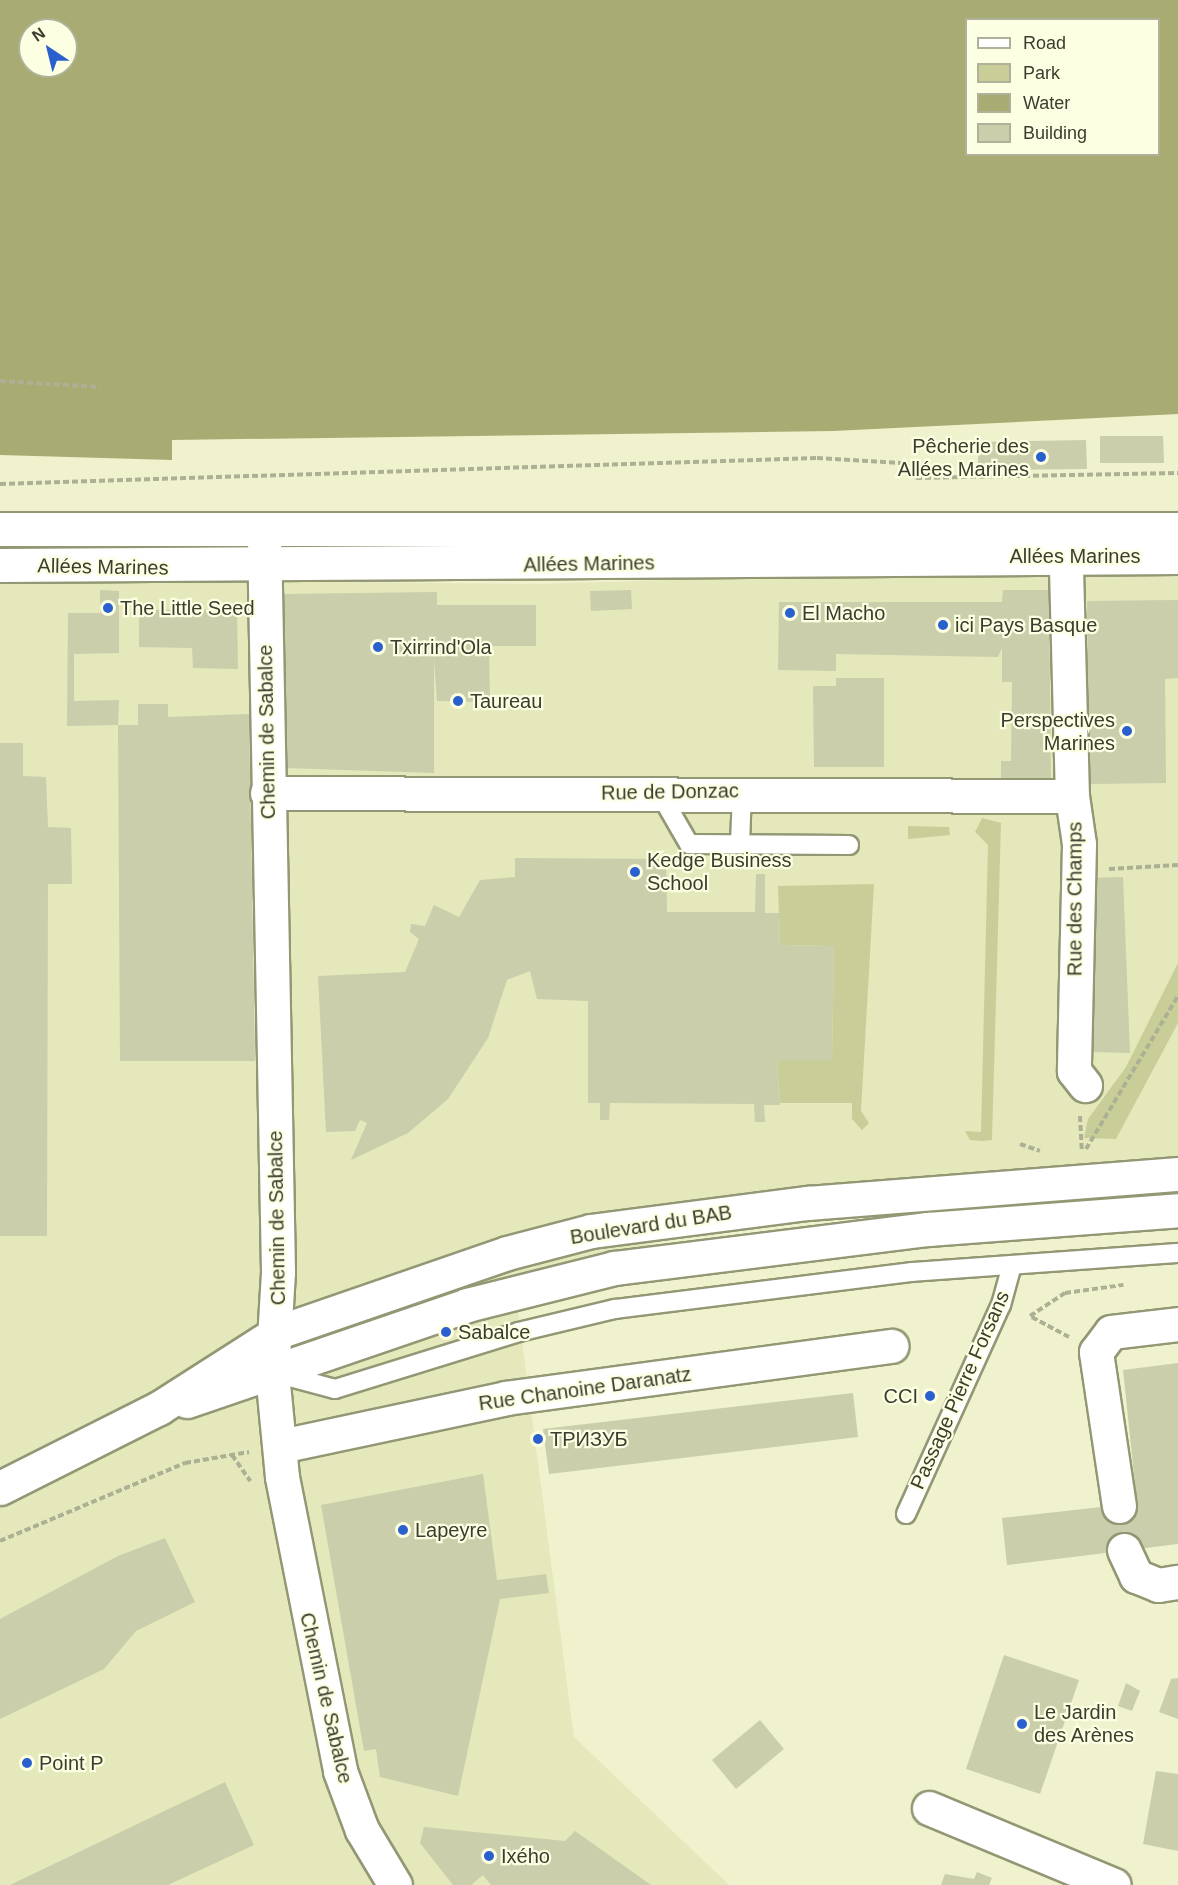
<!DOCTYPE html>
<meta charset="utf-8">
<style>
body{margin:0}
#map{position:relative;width:1178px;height:1885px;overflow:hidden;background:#eff2cd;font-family:Helvetica,sans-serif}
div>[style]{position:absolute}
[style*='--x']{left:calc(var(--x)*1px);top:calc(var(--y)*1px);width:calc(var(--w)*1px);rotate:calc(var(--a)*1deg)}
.built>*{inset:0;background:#e4e8bb}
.green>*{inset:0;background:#c9ce98}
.water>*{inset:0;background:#a8ac73}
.building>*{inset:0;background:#caceaa}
.minor-tunnel>*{height:33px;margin-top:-16.5px;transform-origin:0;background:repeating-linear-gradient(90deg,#cbcead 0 33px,transparent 0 49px)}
.path>*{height:4px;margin-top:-2px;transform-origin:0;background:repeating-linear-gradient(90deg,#aeb093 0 6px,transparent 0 9px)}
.roads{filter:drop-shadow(2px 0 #939774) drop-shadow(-2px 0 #939774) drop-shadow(0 2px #939774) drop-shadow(0 -2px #939774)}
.service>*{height:18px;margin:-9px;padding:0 9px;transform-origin:9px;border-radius:9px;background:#fff}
.minor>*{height:33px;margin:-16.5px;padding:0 16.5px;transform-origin:16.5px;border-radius:16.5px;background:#fff}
.secondary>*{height:33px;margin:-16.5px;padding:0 16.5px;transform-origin:16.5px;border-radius:16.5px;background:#fff}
.primary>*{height:33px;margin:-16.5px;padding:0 16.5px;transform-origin:16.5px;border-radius:16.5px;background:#fff}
.dots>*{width:16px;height:16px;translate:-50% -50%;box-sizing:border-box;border:3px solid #fcffe1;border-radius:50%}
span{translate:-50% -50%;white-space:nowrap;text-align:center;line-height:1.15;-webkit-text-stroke:4.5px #fcffe1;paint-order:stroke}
.poi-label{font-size:20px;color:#3c3d2f}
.right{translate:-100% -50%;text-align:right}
.left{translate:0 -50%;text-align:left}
.street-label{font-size:20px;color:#3c3d2f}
.legend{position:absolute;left:965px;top:18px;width:195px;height:138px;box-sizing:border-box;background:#fcffe1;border:2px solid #afb19a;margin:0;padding:8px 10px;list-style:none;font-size:18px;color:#3c3d2f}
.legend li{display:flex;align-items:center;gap:12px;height:30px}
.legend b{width:30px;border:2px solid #afb19a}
.north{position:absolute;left:18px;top:18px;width:60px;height:60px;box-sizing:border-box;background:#fcffe1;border:2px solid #afb19a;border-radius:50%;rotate:325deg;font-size:16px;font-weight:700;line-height:24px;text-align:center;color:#3c3d2f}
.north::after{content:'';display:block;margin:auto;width:21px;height:27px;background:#2960cd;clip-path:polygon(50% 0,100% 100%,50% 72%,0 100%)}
</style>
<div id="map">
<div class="built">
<div style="clip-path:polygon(1178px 565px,1178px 1172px,808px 1203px,514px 1280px,574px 1737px,729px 1885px,0 1885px,0 579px,539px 584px)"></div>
</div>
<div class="green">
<div style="clip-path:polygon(982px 818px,1001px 823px,992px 1140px,982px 1141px,970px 1140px,965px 1131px,981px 1132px,988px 845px,975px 832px)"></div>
<div style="clip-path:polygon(908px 826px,949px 827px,950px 835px,908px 839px)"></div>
<div style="clip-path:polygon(874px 884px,861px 1111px,869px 1123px,862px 1130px,852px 1119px,852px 1103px,780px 1103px,777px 1060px,832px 1059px,834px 946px,780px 945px,778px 886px)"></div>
<div style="clip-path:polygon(1178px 963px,1178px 1023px,1116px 1139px,1084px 1138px,1088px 1119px,1126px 1067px)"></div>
</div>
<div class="water">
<div style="clip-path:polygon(evenodd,0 0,1178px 0,1178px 414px,833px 431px,172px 440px,172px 460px,0 455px,0 0,966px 20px,1158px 20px,1158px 154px,966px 154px,966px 20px,0 0,30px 30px,66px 30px,66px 66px,30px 66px,30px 30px)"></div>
</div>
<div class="building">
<div style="clip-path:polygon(1100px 436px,1163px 436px,1164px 463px,1100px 463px)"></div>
<div style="clip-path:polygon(1086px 440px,1087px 469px,978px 470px,978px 442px)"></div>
<div style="clip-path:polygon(100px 590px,119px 591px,119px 653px,74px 654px,74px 701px,119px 700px,118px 725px,67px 726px,68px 613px,100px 613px)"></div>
<div style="clip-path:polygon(631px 590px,632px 609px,591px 611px,590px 591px)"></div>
<div style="clip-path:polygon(1003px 590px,1049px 590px,1051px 781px,1001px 781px,1001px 761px,1011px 761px,1012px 682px,1002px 682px,1002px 648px,998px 657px,836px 654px,836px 671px,778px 670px,779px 602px,1002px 602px)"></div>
<div style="clip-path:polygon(437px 592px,437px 605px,536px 605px,536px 646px,489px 646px,490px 702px,437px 701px,434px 659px,434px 773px,286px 768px,282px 594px)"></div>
<div style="clip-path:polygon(1178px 600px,1178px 678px,1165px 679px,1166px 783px,1089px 784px,1087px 601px)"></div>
<div style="clip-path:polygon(237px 609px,238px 669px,193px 668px,192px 648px,139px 647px,139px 610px)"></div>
<div style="clip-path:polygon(836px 678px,884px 678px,884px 767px,814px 767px,813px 686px,836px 686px)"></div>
<div style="clip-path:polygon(138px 704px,168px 704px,168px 717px,249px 714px,255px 1061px,120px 1061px,118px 725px,138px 725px)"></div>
<div style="clip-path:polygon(0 743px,23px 743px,23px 776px,46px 777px,48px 827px,71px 828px,72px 884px,48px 884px,47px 1236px,0 1236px)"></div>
<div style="clip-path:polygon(515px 858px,666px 859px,667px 912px,755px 912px,756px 874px,765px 874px,765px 913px,779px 913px,780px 945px,834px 946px,832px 1060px,777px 1060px,780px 1105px,764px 1105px,765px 1122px,755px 1122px,754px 1104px,610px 1103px,609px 1120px,600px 1120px,600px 1103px,588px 1103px,588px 1001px,537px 999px,530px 971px,507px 980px,488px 1038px,448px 1099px,408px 1133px,351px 1160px,367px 1123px,360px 1120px,355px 1131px,326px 1132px,318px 976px,405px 972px,419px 939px,410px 932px,411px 924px,425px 926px,434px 905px,459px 917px,480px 880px,515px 877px)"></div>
<div style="clip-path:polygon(1123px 877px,1130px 1053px,1093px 1052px,1090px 878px)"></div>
<div style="clip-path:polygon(1178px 1363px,1178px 1544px,1007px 1565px,1002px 1518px,1137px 1503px,1123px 1370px)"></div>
<div style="clip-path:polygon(853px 1393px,858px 1437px,549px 1474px,543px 1429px)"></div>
<div style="clip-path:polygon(483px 1474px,497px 1580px,546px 1574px,549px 1593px,500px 1599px,458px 1796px,380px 1777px,376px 1749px,364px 1751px,321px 1505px)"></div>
<div style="clip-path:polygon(165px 1538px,195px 1602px,136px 1631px,104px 1669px,0 1719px,0 1619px,118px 1556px)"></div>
<div style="clip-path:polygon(1004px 1655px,1079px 1680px,1040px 1794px,966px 1769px)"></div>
<div style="clip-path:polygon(1178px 1678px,1178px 1719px,1159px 1712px,1171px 1679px)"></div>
<div style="clip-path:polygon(1126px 1683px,1140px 1691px,1132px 1711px,1118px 1706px)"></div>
<div style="clip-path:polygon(760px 1720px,784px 1749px,736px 1789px,712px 1760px)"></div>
<div style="clip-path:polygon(1156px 1771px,1178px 1774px,1178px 1851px,1143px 1844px)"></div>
<div style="clip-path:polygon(225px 1782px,254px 1845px,168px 1885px,10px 1885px)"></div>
<div style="clip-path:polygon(424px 1827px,565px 1841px,575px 1831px,651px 1885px,491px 1885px,483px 1875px,471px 1885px,453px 1885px,420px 1843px)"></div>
<div style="clip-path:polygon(977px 1872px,992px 1878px,989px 1885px,941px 1885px,945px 1874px,974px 1879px)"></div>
</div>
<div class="minor-tunnel">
<div style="--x:1119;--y:1506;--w:44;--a:83.5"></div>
</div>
<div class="path">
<div style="--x:0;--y:381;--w:100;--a:3.4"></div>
<div style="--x:0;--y:484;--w:817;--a:-1.82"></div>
<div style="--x:817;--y:458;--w:84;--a:3.4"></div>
<div style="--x:901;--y:463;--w:21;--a:45"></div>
<div style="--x:916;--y:478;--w:262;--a:-1.1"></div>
<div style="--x:1109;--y:869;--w:69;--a:-3.3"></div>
<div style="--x:1080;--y:1116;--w:34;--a:87"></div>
<div style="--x:1020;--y:1144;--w:21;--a:19"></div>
<div style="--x:1086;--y:1149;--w:179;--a:-59"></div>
<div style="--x:1069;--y:1337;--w:44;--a:-151.7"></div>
<div style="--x:1030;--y:1316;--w:42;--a:-33.3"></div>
<div style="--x:1065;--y:1293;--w:59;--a:-7.9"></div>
<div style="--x:232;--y:1455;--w:32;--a:55"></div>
<div style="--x:0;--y:1541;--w:201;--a:-22.9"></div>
<div style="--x:185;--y:1463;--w:65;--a:-9.8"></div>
</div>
<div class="roads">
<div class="service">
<div style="--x:659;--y:792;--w:60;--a:60"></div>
<div style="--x:689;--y:844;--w:160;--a:0.4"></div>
<div style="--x:740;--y:844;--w:53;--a:-87.8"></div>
<div style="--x:275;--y:1373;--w:62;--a:14.9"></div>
<div style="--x:335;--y:1389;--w:193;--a:-17.2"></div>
<div style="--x:519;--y:1332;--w:99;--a:-13.5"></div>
<div style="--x:615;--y:1309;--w:299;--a:-7.1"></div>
<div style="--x:912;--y:1272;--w:267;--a:-4.1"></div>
<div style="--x:906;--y:1514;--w:230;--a:-65.6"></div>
<div style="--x:1001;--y:1305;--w:41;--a:-74.6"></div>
</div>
<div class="minor">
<div style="--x:1065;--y:530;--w:266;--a:88.5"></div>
<div style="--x:1072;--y:796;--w:49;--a:81.7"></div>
<div style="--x:1079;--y:844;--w:227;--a:91.3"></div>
<div style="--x:1074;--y:1071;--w:18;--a:52"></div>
<div style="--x:264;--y:535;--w:737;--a:88.91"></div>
<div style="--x:278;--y:1272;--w:101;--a:93.4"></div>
<div style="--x:272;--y:1373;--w:104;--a:84.5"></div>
<div style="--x:282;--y:1477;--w:300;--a:78.8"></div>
<div style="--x:340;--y:1771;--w:63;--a:69.6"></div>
<div style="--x:362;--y:1830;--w:64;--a:59"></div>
<div style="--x:267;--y:793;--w:805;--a:0.21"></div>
<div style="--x:281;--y:1446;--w:230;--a:-12"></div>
<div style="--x:506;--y:1398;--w:389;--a:-7.7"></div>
<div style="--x:1119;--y:1506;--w:156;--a:-98.5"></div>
<div style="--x:1096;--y:1352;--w:25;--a:-53"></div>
<div style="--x:1111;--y:1332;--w:67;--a:-6.8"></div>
<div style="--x:1124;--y:1550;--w:29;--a:65"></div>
<div style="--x:1136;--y:1576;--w:24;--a:22"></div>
<div style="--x:1158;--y:1585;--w:20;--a:-9"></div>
<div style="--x:929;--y:1808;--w:200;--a:22.6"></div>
</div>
<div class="secondary">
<div style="--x:0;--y:529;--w:1178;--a:0"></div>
<div style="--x:0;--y:565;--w:1178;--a:-0.39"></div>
</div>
<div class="primary">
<div style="--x:187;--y:1401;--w:296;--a:-18.9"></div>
<div style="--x:467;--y:1305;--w:152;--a:-14.1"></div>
<div style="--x:614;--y:1268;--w:316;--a:-7.1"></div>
<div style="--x:928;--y:1229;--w:251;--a:-4.3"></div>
<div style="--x:0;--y:1488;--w:178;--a:-26.7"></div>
<div style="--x:159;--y:1408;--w:141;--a:-32.6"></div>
<div style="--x:278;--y:1332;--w:242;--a:-19"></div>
<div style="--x:507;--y:1253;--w:87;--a:-14.7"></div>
<div style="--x:591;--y:1231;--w:219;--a:-7.4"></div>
<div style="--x:808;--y:1203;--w:371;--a:-4.5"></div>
</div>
</div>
<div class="dots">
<div style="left:1041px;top:457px;background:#2960cd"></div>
<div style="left:108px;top:608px;background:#2960cd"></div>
<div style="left:790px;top:613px;background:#2960cd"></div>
<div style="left:943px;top:625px;background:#2960cd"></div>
<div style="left:378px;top:647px;background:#2960cd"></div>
<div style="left:458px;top:701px;background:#2960cd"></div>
<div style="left:1127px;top:731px;background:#2960cd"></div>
<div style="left:635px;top:872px;background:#2960cd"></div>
<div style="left:446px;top:1332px;background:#2960cd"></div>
<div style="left:930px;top:1396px;background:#2960cd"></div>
<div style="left:538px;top:1439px;background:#2960cd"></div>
<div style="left:403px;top:1530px;background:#2960cd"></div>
<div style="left:1022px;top:1724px;background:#2960cd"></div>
<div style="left:27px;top:1763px;background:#2960cd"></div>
<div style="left:489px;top:1856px;background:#2960cd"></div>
</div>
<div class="poi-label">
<span class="right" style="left:1029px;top:458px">Pêcherie des<br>Allées Marines</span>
<span class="left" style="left:120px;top:608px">The Little Seed</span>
<span class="left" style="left:802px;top:613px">El Macho</span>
<span class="left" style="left:955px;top:625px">ici Pays Basque</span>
<span class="left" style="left:390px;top:647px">Txirrind'Ola</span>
<span class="left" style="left:470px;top:701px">Taureau</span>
<span class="right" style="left:1115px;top:732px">Perspectives<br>Marines</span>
<span class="left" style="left:647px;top:872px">Kedge Business<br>School</span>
<span class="left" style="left:458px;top:1332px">Sabalce</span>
<span class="right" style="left:918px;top:1396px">CCI</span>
<span class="left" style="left:550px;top:1439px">ТРИЗУБ</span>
<span class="left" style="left:415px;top:1530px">Lapeyre</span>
<span class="left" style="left:1034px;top:1724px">Le Jardin<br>des Arènes</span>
<span class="left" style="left:39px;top:1763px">Point P</span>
<span class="left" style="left:501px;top:1856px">Ixého</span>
</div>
<div class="street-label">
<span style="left:1075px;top:556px">Allées Marines</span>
<span style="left:589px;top:564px;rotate:-1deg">Allées Marines</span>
<span style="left:103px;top:567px;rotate:1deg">Allées Marines</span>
<span style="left:267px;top:732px;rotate:-91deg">Chemin de Sabalce</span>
<span style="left:670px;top:792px;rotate:-1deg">Rue de Donzac</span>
<span style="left:1075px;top:899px;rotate:-90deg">Rue des Champs</span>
<span style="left:277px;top:1218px;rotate:-91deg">Chemin de Sabalce</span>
<span style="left:651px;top:1225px;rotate:-9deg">Boulevard du BAB</span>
<span style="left:585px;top:1389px;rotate:-8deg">Rue Chanoine Daranatz</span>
<span style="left:960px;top:1390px;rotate:-66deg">Passage Pierre Forsans</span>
<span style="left:326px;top:1698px;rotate:77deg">Chemin de Sabalce</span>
</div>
<ul class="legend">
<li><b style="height:8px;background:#fff"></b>Road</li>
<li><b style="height:16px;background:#c9ce98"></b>Park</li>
<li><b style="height:16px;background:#a8ac73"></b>Water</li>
<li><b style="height:16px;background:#caceaa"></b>Building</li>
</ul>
<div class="north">N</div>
</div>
